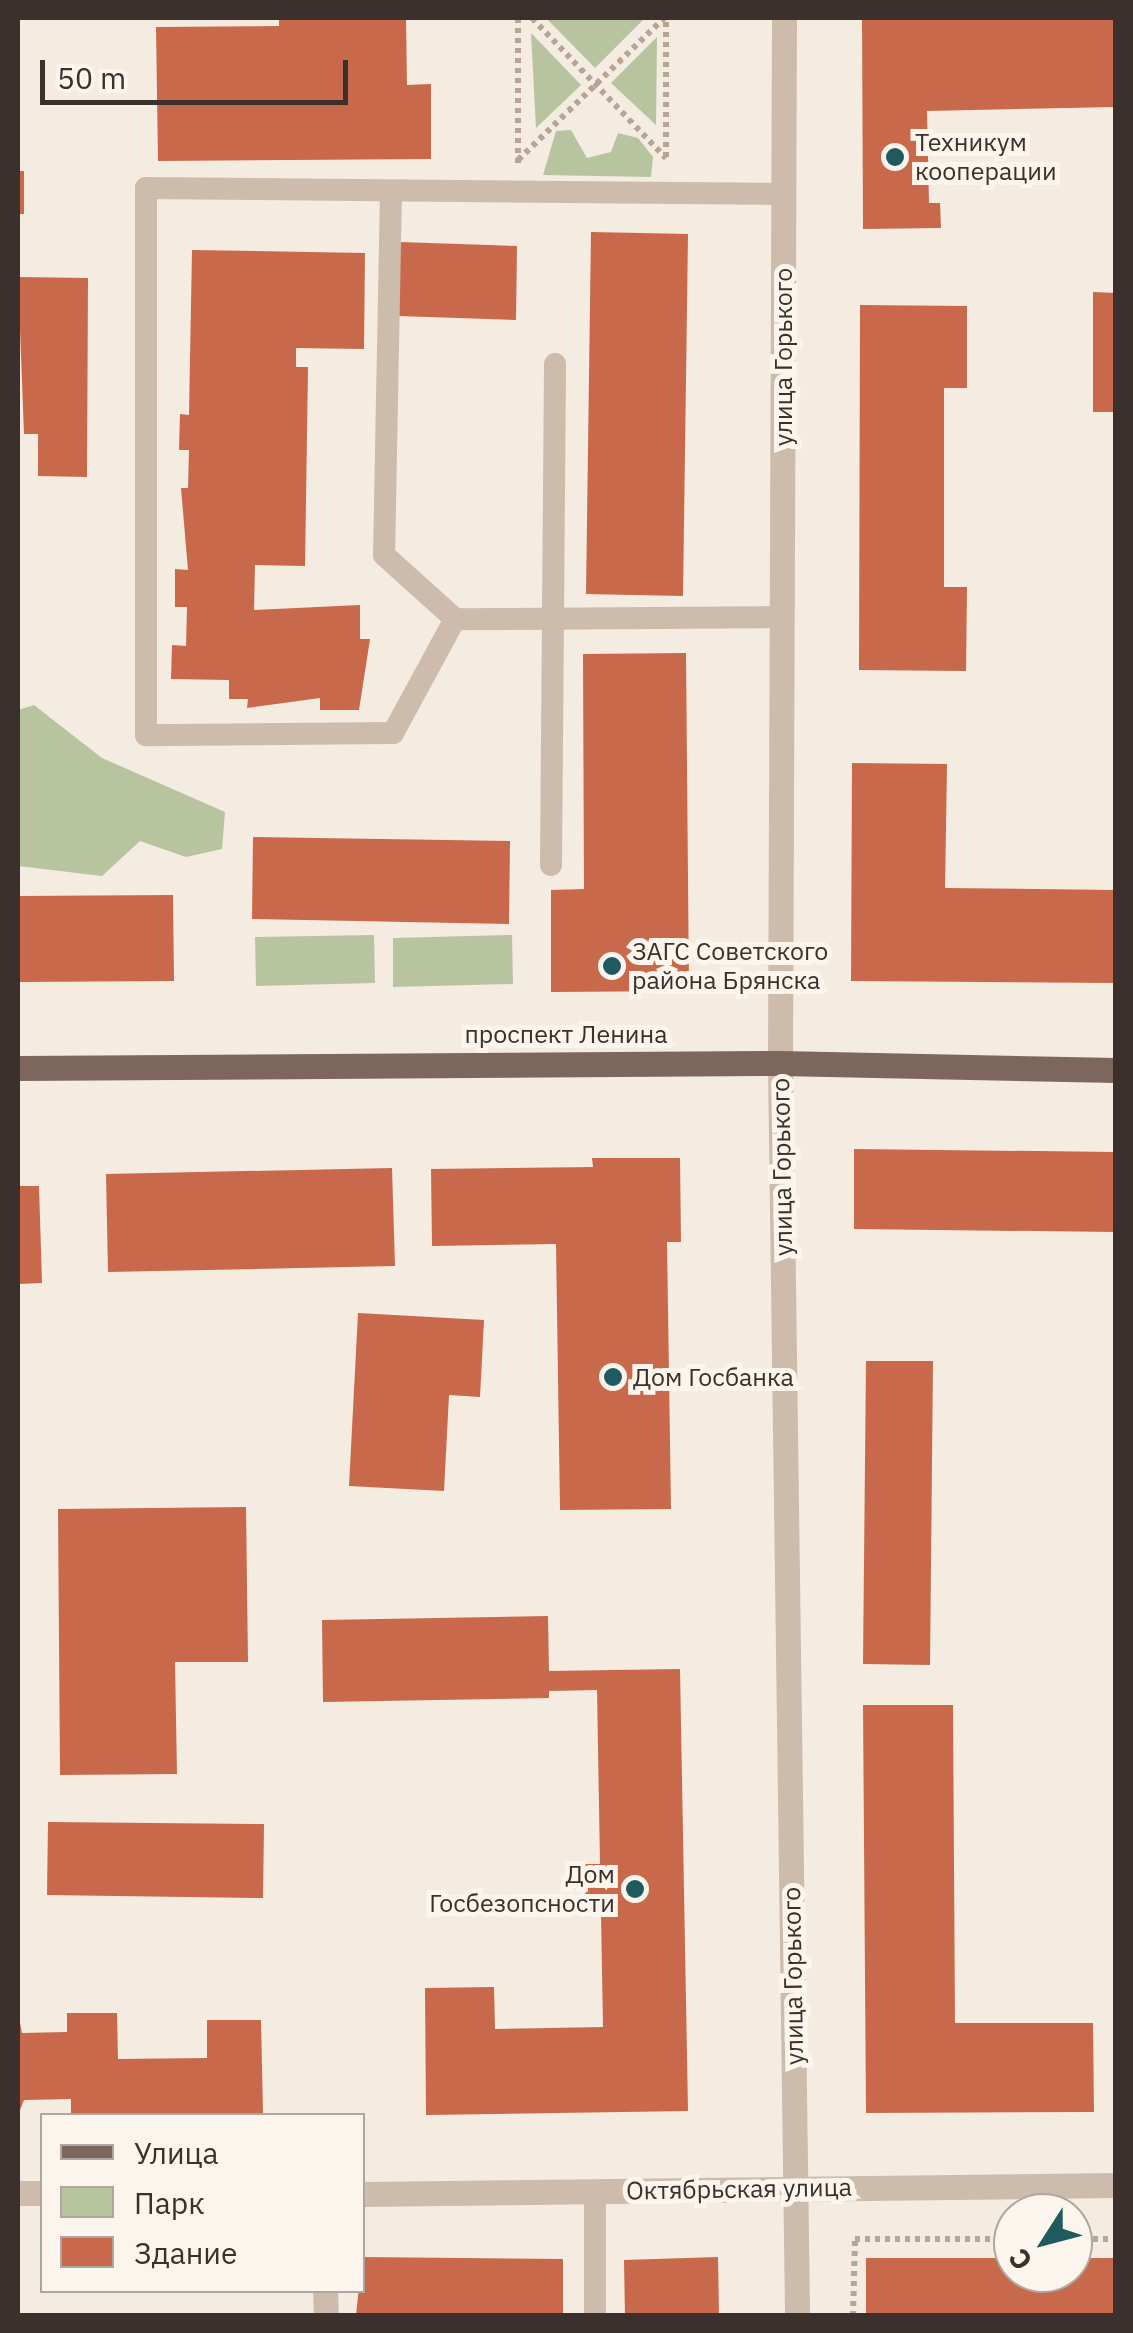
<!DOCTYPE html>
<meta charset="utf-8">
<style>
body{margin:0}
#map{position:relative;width:1133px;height:2333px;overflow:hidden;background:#f4ebe1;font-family:"IBM Plex Sans",sans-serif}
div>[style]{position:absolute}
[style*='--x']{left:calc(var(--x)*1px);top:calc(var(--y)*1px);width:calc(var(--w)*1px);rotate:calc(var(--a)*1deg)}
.green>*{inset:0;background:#b8c4a0}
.building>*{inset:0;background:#c8694b}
.path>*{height:6px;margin-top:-3px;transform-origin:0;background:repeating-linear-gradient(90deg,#b9a596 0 5px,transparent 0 10px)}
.service>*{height:22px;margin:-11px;padding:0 11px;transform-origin:11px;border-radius:11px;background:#cdbbac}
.minor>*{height:25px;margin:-12.5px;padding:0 12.5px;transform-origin:12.5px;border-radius:12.5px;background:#cdbbac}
.tertiary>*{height:25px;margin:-12.5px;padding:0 12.5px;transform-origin:12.5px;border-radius:12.5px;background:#cdbbac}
.primary>*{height:25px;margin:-12.5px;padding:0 12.5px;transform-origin:12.5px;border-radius:12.5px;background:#7d675c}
.dots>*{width:28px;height:28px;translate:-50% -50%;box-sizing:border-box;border:5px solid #fbf5ee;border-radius:50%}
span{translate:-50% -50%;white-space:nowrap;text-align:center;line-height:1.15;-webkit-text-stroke:10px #fbf5ee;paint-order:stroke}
.poi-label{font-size:25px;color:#3b302b}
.left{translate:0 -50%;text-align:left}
.right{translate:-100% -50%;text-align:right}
.street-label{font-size:25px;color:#3b302b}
.frame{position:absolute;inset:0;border:20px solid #3b302b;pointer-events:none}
.legend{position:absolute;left:40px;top:2113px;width:325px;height:180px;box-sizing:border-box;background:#fbf5ee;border:2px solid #aea6a0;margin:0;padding:12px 18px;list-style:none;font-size:30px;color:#3b302b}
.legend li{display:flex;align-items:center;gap:20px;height:50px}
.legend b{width:50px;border:2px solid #aea6a0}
.north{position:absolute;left:993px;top:2193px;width:100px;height:100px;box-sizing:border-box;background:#fbf5ee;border:2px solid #aea6a0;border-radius:50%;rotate:234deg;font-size:28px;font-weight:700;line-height:40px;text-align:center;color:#3b302b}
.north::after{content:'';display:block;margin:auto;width:35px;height:45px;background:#1f5a5e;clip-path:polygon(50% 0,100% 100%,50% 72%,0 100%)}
.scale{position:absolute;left:40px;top:60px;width:308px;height:45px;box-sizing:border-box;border:5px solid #3b302b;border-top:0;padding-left:12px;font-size:30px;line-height:35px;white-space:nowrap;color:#3b302b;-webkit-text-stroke:8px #fbf5ee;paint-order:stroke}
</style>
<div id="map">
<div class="green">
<div style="clip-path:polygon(546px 18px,645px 18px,595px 68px)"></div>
<div style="clip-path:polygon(531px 33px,581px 85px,536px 128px)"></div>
<div style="clip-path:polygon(657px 37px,656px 125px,611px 83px)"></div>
<div style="clip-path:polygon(571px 130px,587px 158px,611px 152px,618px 133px,638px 138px,653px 157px,651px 177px,543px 175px,556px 131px)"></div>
<div style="clip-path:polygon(34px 705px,102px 758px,225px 812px,222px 849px,186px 857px,140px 841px,102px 876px,18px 866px,18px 710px)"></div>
<div style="clip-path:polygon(374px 935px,375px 983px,256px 986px,255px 937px)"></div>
<div style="clip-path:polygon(512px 935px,513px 984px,393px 987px,393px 938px)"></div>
</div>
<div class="building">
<div style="clip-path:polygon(279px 18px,406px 18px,407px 85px,431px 84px,431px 159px,158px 161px,156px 27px,279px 26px)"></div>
<div style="clip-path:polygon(862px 18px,1116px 18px,1116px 107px,927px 111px,929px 203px,940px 203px,941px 228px,863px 229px)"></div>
<div style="clip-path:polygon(18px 171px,24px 171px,24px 214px,18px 214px)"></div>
<div style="clip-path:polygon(591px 232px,688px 234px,683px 596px,586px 594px)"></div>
<div style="clip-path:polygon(400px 242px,517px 246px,516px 320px,398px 316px)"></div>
<div style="clip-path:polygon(192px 250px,365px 253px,364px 349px,296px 348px,296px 367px,308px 367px,305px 566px,255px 565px,254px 610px,360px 605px,360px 639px,370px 639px,359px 710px,320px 710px,320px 698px,247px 708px,248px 699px,229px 699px,229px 680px,171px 679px,172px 645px,186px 646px,187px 607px,175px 607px,175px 569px,188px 570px,181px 488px,188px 488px,189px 450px,179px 450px,180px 414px,189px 415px)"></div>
<div style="clip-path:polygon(18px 277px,88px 278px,87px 477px,38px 476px,38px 434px,24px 434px)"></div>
<div style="clip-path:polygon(1093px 292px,1116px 293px,1116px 412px,1093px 412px)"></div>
<div style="clip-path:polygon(860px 305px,967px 306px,967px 388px,944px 388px,944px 587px,967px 587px,966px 671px,859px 670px)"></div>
<div style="clip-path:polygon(686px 653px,689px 991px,551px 992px,551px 890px,584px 889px,583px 654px)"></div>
<div style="clip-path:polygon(852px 763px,947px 764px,945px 888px,1116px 890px,1116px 983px,851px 981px)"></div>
<div style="clip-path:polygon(253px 837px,510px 841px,509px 924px,252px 919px)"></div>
<div style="clip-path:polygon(173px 895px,174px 981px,18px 982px,18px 896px)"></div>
<div style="clip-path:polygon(854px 1149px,1116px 1152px,1116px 1232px,854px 1229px)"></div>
<div style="clip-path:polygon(592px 1158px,680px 1158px,681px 1242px,667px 1242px,671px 1509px,560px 1510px,556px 1244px,432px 1246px,431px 1169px,593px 1167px)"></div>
<div style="clip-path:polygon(392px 1168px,395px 1266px,108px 1272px,106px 1174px)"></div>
<div style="clip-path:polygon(18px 1186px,39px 1186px,42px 1283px,18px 1284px)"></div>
<div style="clip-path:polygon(358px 1313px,484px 1320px,480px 1397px,449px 1395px,444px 1491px,349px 1486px)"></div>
<div style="clip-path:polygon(866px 1361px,933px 1361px,930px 1665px,863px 1664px)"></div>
<div style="clip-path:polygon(246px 1507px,248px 1662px,175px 1662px,177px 1774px,60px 1775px,58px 1509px)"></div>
<div style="clip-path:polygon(548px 1616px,549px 1671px,680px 1669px,688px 2111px,426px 2115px,425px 1988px,494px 1987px,495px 2029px,603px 2027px,601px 1914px,586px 1914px,585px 1864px,600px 1864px,597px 1690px,549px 1691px,549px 1698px,323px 1702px,322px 1620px)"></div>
<div style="clip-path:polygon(863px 1705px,953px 1705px,955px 2023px,1093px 2023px,1094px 2112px,866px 2113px)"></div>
<div style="clip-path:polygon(48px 1822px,264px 1824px,263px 1898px,47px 1895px)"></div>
<div style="clip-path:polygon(18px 2012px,22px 2033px,67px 2032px,67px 2013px,117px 2013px,118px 2059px,207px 2058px,207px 2020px,261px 2020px,263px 2113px,71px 2116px,71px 2099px,24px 2100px,18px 2115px)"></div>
<div style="clip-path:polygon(362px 2257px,563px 2259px,563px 2316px,356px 2316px)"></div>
<div style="clip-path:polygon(718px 2257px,719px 2316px,625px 2316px,624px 2260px)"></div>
<div style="clip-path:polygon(866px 2258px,1013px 2258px,1013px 2273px,1073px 2273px,1073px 2258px,1116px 2258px,1116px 2316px,866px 2316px)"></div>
</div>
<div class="path">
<div style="--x:532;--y:18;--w:194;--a:46.3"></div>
<div style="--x:666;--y:157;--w:139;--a:-90"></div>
<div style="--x:518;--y:160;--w:204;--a:-44.2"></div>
<div style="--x:518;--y:163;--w:145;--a:-90"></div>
<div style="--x:1073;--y:2239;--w:43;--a:0"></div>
<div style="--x:853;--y:2316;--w:77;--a:-88.5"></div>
<div style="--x:855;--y:2239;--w:158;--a:0"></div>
</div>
<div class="service">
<div style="--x:391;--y:192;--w:363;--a:91.1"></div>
<div style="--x:384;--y:555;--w:96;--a:42"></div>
<div style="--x:782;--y:617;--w:327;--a:179.6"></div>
<div style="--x:455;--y:619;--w:130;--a:118.5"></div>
<div style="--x:393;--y:733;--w:247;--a:179.5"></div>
<div style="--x:146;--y:735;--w:547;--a:-90"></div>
<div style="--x:146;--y:188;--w:637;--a:0.54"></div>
<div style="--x:551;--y:865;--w:501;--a:-89.54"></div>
<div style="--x:595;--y:2316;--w:125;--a:-90"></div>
</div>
<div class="minor">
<div style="--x:780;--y:1063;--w:1253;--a:89.22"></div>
<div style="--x:18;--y:2193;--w:24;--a:0"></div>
<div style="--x:362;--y:2194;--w:754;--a:-0.68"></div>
<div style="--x:325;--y:2290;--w:26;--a:88"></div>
</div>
<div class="tertiary">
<div style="--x:780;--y:1063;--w:1045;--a:-89.78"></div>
</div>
<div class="primary">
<div style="--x:18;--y:1068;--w:762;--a:-0.38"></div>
<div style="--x:780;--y:1063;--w:336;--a:1.2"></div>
</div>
<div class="dots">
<div style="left:895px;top:157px;background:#1f5a5e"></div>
<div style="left:612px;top:966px;background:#1f5a5e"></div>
<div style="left:613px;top:1377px;background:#1f5a5e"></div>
<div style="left:635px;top:1889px;background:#1f5a5e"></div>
</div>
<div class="poi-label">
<span class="left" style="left:915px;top:157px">Техникум<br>кооперации</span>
<span class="left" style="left:632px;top:966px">ЗАГС Советского<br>района Брянска</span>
<span class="left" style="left:633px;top:1377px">Дом Госбанка</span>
<span class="right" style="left:615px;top:1889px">Дом<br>Госбезопсности</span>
</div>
<div class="street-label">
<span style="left:783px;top:357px;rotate:-90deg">улица Горького</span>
<span style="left:566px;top:1034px">проспект Ленина</span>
<span style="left:782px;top:1167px;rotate:-91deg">улица Горького</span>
<span style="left:793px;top:1976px;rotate:-91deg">улица Горького</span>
<span style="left:739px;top:2189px;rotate:-1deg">Октябрьская улица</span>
</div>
<div class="frame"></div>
<ul class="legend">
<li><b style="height:12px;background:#7d675c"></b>Улица</li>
<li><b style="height:28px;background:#b8c4a0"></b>Парк</li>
<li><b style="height:28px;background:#c8694b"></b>Здание</li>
</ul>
<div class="north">С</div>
<div class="scale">50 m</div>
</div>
